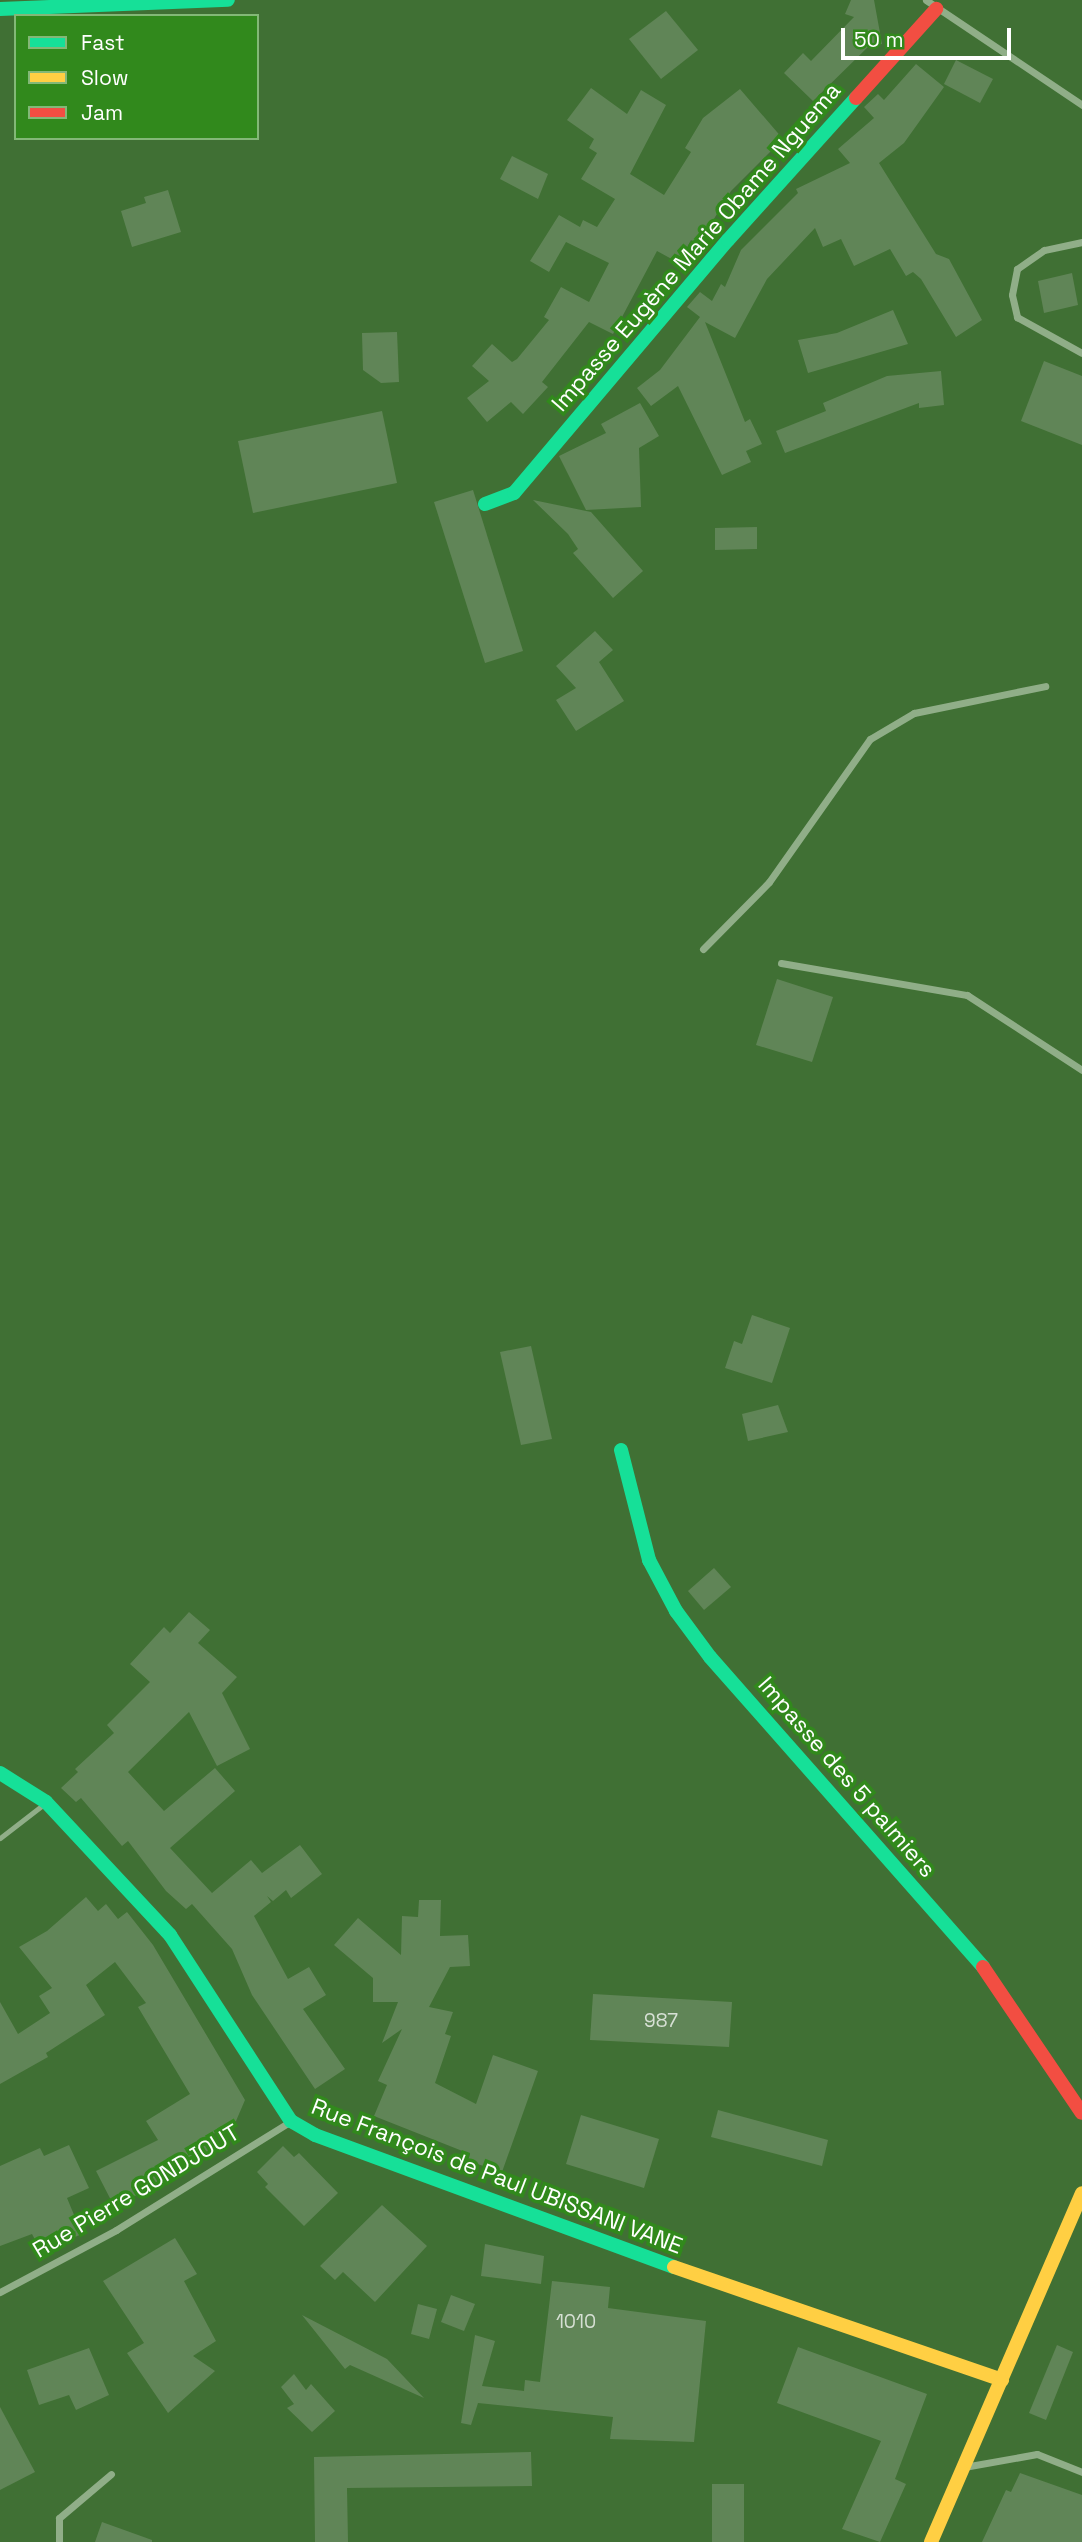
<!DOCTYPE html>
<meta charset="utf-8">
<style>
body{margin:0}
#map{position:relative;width:1082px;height:2542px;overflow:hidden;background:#407034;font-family:"Space Grotesk",sans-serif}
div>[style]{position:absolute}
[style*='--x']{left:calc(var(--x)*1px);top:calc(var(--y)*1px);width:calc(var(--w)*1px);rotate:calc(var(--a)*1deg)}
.building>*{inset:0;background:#608557}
.lane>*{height:5px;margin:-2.5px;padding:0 2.5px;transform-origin:2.5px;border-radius:2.5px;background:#90ae88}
.street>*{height:7px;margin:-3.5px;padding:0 3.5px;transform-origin:3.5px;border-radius:3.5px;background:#90ae88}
.fast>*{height:14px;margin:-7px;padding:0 7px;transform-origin:7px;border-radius:7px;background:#16e098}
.slow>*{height:14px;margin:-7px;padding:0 7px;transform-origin:7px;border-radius:7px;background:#ffcf43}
.jam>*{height:14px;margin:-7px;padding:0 7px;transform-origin:7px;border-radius:7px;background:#f24e42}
span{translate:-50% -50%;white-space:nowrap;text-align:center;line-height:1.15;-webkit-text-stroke:7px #31891c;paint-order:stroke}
.number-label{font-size:19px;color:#d7e0d5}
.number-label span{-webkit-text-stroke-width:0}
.street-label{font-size:23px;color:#fff}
.legend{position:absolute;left:14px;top:14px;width:245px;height:126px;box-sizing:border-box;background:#31891c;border:2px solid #83b877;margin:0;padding:9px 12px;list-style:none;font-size:21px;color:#fff}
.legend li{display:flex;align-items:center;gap:14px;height:35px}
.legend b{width:35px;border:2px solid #83b877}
.scale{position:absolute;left:841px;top:28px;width:170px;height:32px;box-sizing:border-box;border:4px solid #fff;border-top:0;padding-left:9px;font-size:21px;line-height:24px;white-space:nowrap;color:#fff;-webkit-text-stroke:5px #31891c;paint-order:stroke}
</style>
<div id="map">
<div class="building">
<div style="clip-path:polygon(851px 0,874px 0,882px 44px,870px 45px,813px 101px,784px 73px,803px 53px,811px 61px,854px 17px,845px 14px)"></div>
<div style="clip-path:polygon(666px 11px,698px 50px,661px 79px,629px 39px)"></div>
<div style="clip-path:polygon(956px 60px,993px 79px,980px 103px,944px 84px)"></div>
<div style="clip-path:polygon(916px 64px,944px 87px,904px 143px,879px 163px,936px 254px,949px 259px,982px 320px,956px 337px,921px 279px,913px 272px,906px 276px,890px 249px,854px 266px,841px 239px,823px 247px,815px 228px,767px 279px,735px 338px,705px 322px,745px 422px,750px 419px,762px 444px,746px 451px,751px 462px,722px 475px,678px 386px,651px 406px,637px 388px,660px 370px,700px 317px,687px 307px,700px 292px,712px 301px,721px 284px,725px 287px,741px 250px,798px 193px,796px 189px,850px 163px,838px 149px,874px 118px,864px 107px,878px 94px,884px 100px)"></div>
<div style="clip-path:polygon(591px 88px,627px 114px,641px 90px,666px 105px,630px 174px,664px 195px,691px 152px,685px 148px,703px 118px,740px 89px,783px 139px,731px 191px,698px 245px,691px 240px,679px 263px,657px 251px,613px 334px,589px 322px,542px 382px,548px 387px,523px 414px,511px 402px,487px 422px,467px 398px,489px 381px,472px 366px,492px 344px,512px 362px,517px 359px,549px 320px,544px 317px,561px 287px,589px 302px,609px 263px,566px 242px,549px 272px,530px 261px,559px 215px,580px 227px,583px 220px,597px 227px,615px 199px,581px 179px,597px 153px,589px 148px,594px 139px,567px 120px)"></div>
<div style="clip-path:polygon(512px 156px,548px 174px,538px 199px,500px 179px)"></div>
<div style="clip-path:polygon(168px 190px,181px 232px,132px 247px,121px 211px,146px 203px,144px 197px)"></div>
<div style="clip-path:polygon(1072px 273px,1078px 305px,1044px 313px,1038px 281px)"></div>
<div style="clip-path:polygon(893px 310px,908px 344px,808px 373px,798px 340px,837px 333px)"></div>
<div style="clip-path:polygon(397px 332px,399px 382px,381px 383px,363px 370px,362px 333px)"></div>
<div style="clip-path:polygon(1044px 361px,1082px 376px,1082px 445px,1021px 421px)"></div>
<div style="clip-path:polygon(941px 371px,944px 405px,919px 408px,919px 403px,785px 453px,776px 431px,826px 411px,823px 403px,887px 376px)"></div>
<div style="clip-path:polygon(640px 403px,659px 436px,639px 448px,641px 507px,586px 510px,559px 456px,606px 433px,601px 424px)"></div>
<div style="clip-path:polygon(382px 411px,397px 483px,253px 513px,238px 441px)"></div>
<div style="clip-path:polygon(473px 490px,523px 651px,485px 663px,434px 502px)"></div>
<div style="clip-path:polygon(533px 500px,591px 512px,643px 571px,613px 598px,573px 553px,578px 549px,568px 534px)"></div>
<div style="clip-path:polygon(757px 527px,757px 549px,715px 550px,715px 528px)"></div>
<div style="clip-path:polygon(595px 631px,613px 650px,599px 662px,624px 701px,576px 731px,556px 700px,576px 688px,556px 666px)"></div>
<div style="clip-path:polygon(777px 979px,833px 997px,812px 1062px,756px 1045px)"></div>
<div style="clip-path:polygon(752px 1315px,790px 1328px,772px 1383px,725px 1368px,734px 1341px,742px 1344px)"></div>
<div style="clip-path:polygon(531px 1346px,552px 1439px,521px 1445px,500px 1352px)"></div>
<div style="clip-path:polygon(778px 1405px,788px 1432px,748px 1441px,742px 1414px)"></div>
<div style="clip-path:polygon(714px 1568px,731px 1587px,704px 1610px,688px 1591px)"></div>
<div style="clip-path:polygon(189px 1612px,210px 1630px,198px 1643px,237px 1677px,222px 1693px,250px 1749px,217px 1766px,189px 1712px,128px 1772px,164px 1811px,215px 1768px,235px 1791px,170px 1848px,212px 1893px,251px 1860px,262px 1873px,300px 1845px,322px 1874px,291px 1898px,286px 1890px,273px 1901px,267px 1896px,271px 1902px,254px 1916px,288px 1979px,309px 1967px,326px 1995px,303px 2009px,345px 2069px,315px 2089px,252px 1995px,232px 1949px,192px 1904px,186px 1909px,166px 1891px,128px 1841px,122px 1846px,81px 1798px,76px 1802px,61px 1788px,78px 1772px,75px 1769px,114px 1733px,107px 1725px,150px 1682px,130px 1664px,164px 1627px,170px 1633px)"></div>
<div style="clip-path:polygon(86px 1897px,98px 1911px,106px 1904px,118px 1919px,127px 1912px,153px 1945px,245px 2100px,236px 2121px,206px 2138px,213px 2149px,115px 2208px,96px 2171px,158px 2140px,146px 2121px,190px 2094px,138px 2007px,146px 2003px,115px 1962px,86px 1985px,105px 2015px,46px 2053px,48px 2057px,0 2084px,0 2002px,18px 2034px,50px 2013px,39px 1996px,52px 1988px,19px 1947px,47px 1931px)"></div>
<div style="clip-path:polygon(419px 1900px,441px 1900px,440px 1936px,468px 1935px,470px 1966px,450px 1967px,429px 2007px,453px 2012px,445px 2034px,451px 2036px,435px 2083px,476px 2104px,493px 2055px,538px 2071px,502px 2172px,468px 2161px,470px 2154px,374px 2116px,387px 2085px,378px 2081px,402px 2029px,382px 2043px,398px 2002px,373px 2002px,373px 1978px,334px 1945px,358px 1918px,401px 1955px,402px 1916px,418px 1917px)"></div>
<div style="clip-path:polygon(593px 1994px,732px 2002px,729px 2047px,590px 2040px)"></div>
<div style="clip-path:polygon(718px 2110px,828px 2140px,822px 2166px,711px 2137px)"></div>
<div style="clip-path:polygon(581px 2115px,659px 2139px,644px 2188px,566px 2164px)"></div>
<div style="clip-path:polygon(69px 2145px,89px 2188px,67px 2198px,82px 2234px,41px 2251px,32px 2234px,0 2246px,0 2166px,40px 2148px,44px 2156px)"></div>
<div style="clip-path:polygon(283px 2146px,294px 2157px,299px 2153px,338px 2193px,304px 2226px,265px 2187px,268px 2184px,257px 2172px)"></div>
<div style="clip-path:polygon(382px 2205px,427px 2246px,375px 2302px,343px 2272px,335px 2280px,320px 2266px)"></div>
<div style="clip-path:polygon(175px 2238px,197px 2274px,184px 2281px,216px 2341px,193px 2356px,215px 2371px,168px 2413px,127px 2353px,144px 2343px,103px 2281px)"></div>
<div style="clip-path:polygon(485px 2244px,544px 2256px,541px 2284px,481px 2276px)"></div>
<div style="clip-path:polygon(552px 2281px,610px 2287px,608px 2308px,706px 2321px,694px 2442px,610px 2439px,613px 2417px,478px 2403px,471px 2425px,461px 2423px,475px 2335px,495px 2341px,482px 2386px,524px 2391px,525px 2380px,540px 2382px)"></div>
<div style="clip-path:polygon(451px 2295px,475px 2304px,464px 2331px,441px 2322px)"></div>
<div style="clip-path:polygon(418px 2304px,437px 2309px,429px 2339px,411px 2334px)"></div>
<div style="clip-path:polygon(302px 2315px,387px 2359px,424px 2398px,350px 2365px,345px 2369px)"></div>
<div style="clip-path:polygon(1057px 2345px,1073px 2352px,1046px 2420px,1029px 2413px)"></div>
<div style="clip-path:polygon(798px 2347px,927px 2394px,895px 2479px,906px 2484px,880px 2542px,842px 2529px,881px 2441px,777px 2403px)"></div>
<div style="clip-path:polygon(89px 2348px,109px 2395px,76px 2410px,69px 2395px,39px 2405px,27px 2370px)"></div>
<div style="clip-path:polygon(294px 2374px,306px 2390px,311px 2384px,335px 2411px,312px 2432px,287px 2408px,294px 2404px,281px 2387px)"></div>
<div style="clip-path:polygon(0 2407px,35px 2472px,0 2490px)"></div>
<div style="clip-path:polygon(531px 2452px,532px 2486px,347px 2488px,348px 2542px,315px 2542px,314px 2457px)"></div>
<div style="clip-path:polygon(1020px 2473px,1082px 2495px,1082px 2542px,982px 2542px,1006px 2490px,1011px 2492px)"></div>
<div style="clip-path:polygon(712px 2484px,744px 2484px,744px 2542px,712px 2542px)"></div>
<div style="clip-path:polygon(102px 2522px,152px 2540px,152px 2542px,95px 2542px)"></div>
</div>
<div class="lane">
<div style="--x:0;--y:1838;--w:56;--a:-37.7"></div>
</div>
<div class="street">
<div style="--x:926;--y:0;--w:188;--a:33.9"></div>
<div style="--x:1082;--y:242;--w:39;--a:168"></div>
<div style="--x:1044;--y:250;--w:33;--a:145"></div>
<div style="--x:1017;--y:269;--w:26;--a:101"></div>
<div style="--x:1012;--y:295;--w:23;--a:77"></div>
<div style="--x:1017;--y:317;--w:74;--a:29"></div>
<div style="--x:703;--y:949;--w:94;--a:-45.4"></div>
<div style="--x:769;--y:882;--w:175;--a:-54.8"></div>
<div style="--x:870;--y:739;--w:51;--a:-30.6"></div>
<div style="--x:914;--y:713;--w:134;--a:-11.6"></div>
<div style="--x:781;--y:963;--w:189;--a:9.8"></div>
<div style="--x:967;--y:995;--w:137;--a:33.1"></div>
<div style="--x:0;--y:2292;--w:132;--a:-28.1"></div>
<div style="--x:116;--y:2230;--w:206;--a:-31.9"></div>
<div style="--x:964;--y:2467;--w:74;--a:-10.1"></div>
<div style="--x:1037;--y:2454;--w:48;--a:21.8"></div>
<div style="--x:59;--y:2542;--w:24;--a:-90"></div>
<div style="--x:59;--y:2518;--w:68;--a:-40.2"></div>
</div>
<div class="fast">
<div style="--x:0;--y:9;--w:228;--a:-2.3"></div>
<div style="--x:485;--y:504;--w:31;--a:-21"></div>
<div style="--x:514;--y:493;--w:331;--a:-49.8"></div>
<div style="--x:728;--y:240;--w:191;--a:-48"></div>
<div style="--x:621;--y:1450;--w:114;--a:75.7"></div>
<div style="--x:649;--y:1560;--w:58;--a:62.1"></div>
<div style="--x:676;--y:1611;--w:57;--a:53.5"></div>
<div style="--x:710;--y:1657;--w:413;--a:48.6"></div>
<div style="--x:0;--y:1773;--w:54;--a:32.2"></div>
<div style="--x:46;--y:1802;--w:182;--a:47"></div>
<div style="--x:170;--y:1935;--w:222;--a:57"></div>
<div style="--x:291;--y:2121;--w:28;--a:30"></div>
<div style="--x:315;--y:2135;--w:382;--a:20.2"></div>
</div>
<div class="slow">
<div style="--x:674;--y:2267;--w:347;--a:19"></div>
<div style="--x:931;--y:2542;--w:380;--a:-66.6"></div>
</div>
<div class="jam">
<div style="--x:856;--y:98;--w:120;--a:-48"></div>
<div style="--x:983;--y:1967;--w:176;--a:55.9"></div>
</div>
<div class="number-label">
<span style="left:661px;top:2021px">987</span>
<span style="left:576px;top:2322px">1010</span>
</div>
<div class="street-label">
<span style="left:696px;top:247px;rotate:-49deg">Impasse Eugène Marie Obame Nguema</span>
<span style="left:847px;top:1777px;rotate:49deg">Impasse des 5 palmiers</span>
<span style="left:497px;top:2176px;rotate:21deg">Rue François de Paul UBISSANI VANE</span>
<span style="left:136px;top:2191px;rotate:-31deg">Rue Pierre GONDJOUT</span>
</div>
<ul class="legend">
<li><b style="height:9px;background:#16e098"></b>Fast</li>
<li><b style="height:9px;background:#ffcf43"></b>Slow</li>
<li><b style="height:9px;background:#f24e42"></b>Jam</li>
</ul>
<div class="scale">50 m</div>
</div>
